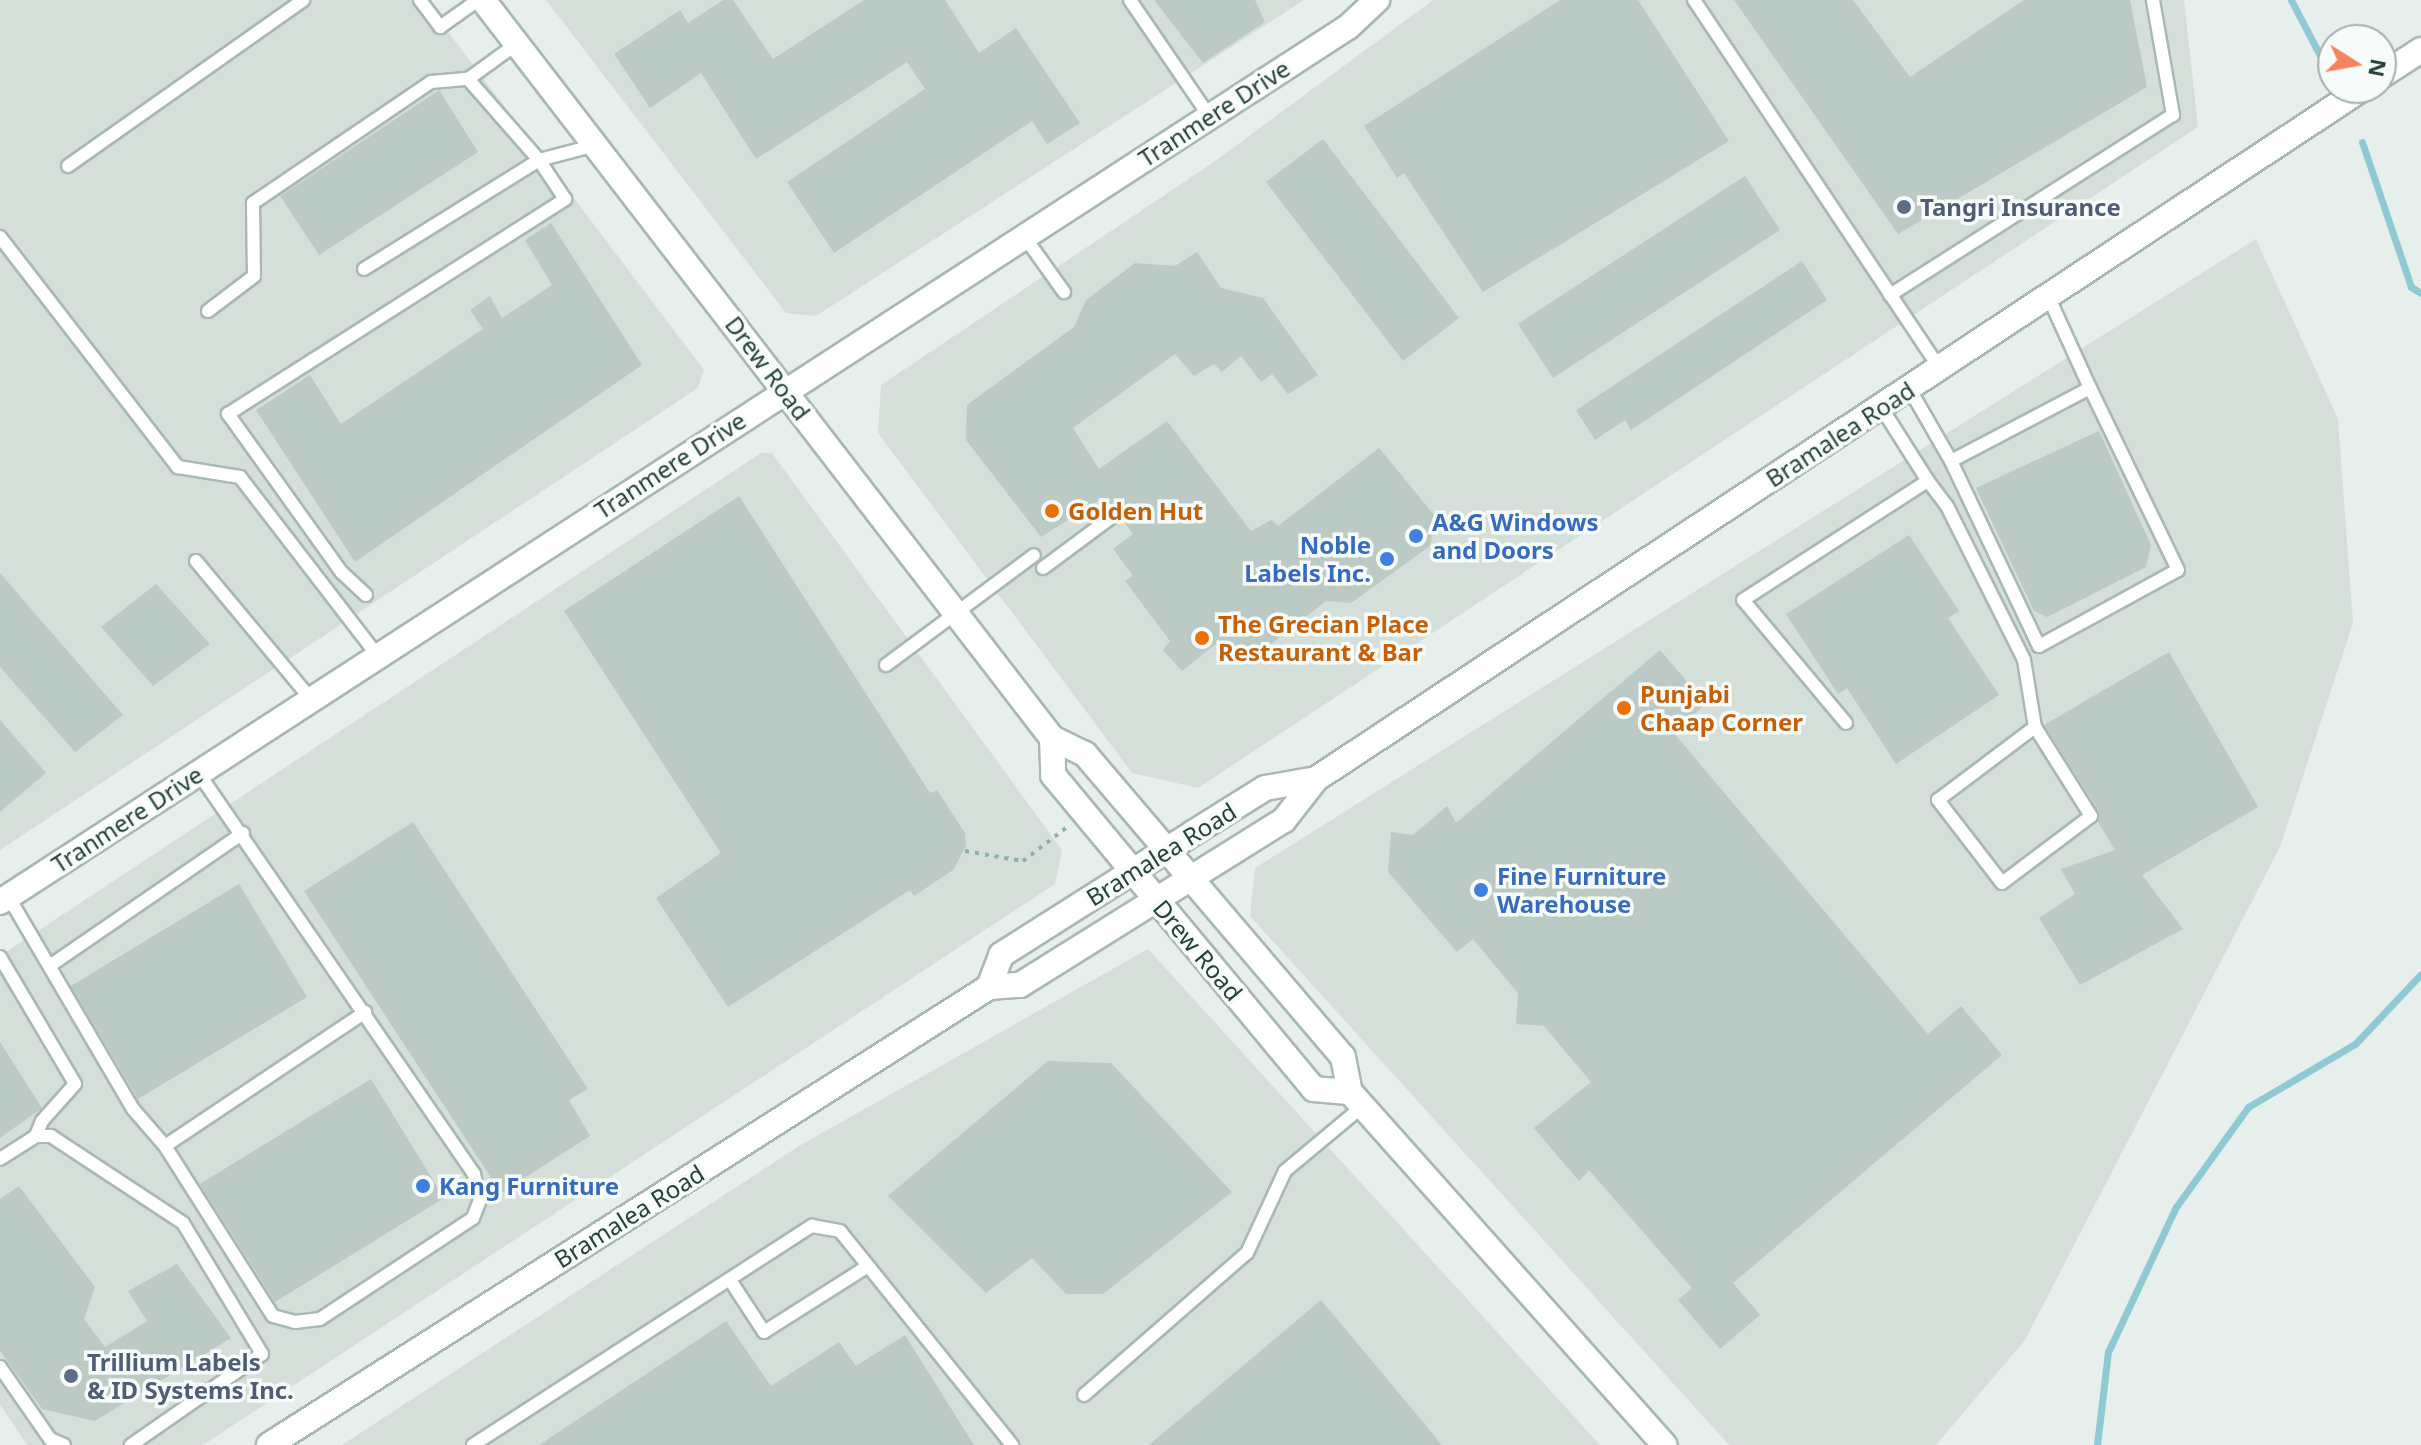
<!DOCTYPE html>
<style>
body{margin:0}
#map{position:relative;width:2421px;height:1445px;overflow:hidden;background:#e6efeb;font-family:"Noto Sans",sans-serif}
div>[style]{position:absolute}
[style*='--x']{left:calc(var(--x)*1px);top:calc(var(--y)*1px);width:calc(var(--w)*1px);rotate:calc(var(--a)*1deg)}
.built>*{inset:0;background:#d4dfda}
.stream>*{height:7px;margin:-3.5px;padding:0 3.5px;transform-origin:3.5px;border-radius:3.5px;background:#8ec9d4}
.building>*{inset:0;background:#bbcac4}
.path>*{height:4px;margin-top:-2px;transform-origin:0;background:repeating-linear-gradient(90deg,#86b3a5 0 4px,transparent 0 10px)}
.roads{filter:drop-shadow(2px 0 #a8b8b2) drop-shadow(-2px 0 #a8b8b2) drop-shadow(0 2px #a8b8b2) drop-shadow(0 -2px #a8b8b2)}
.service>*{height:12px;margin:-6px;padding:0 6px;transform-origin:6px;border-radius:6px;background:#fff}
.minor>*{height:24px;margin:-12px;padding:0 12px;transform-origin:12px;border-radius:12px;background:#fff}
.tertiary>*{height:24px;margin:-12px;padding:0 12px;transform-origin:12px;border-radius:12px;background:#fff}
.secondary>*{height:24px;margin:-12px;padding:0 12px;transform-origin:12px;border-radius:12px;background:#fff}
.dots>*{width:22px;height:22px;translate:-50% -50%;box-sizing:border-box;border:4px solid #f7fbf9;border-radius:50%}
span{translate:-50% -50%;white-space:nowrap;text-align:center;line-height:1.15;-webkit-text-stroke:7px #f7fbf9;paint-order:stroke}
.street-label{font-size:24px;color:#24423a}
.service-label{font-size:24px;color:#4e5e75;font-weight:700}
.left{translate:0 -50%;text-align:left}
.food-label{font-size:24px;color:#c56008;font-weight:700}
.shop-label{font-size:24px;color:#366cbe;font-weight:700}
.right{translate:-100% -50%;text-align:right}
.north{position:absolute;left:2317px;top:24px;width:80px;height:80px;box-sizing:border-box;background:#f7fbf9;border:2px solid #a3b1ad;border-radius:50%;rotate:101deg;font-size:22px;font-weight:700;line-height:32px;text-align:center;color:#24423a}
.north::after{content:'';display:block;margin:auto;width:28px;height:36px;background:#f4845f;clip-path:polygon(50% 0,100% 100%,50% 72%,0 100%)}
</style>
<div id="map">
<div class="built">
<div style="clip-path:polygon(0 0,424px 0,704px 370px,698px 388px,0 850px)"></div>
<div style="clip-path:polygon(546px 0,1304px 0,816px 316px,786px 313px)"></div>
<div style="clip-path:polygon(1433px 0,2184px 0,2198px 127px,1198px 788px,1132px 773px,878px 433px,881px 385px,1211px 164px)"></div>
<div style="clip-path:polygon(2256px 239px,2338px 419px,2353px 623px,2280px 847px,2025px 1340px,1936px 1445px,1729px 1445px,1250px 916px,1255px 868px)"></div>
<div style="clip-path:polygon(761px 453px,772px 453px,1062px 850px,1055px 884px,203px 1445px,27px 1445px,0 1404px,0 956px)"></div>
<div style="clip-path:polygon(1148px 949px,1600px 1445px,342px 1445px,799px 1146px)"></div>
</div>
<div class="stream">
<div style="--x:2291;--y:0;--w:73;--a:62.4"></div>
<div style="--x:2362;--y:142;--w:153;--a:71.3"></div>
<div style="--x:2411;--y:287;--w:12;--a:31"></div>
<div style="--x:2097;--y:1445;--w:94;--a:-83.3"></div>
<div style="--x:2108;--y:1352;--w:160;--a:-64.9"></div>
<div style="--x:2176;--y:1207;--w:123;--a:-54.2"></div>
<div style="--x:2248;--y:1107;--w:124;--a:-30.5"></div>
<div style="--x:2355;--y:1044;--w:96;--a:-46.7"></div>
</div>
<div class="building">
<div style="clip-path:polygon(723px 0,733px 0,773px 59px,864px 0,945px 0,979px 53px,1016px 28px,1080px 123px,1047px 144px,1032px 121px,834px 253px,787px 182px,925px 89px,907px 62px,756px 159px,701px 73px,650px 108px,614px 54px,680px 10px,688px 23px)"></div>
<div style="clip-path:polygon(1154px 0,1255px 0,1265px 22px,1203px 63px)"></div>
<div style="clip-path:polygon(1560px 0,1638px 0,1729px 141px,1483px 292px,1404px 173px,1397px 178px,1364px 126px)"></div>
<div style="clip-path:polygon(1734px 0,1853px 0,1910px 77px,2024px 0,2130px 0,2147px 87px,1898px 234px)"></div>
<div style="clip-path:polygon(439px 90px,478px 152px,319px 255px,280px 196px)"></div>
<div style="clip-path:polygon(1323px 139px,1459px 318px,1403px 361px,1266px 182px)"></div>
<div style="clip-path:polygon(1745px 176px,1780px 230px,1553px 378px,1518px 324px)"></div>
<div style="clip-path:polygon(551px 223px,642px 365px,355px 562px,256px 410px,310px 375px,341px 424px,483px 329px,470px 310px,490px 296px,502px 318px,552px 285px,525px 240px)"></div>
<div style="clip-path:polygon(1197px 252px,1221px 288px,1263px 298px,1318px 375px,1288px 394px,1272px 374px,1261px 382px,1241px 356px,1222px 372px,1214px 364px,1194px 376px,1175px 354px,1073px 428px,1099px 469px,1167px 421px,1251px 531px,1271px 520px,1278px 526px,1379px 448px,1435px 516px,1430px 546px,1351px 603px,1326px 601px,1260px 653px,1244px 649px,1231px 660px,1216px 644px,1182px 671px,1163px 650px,1170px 641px,1125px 581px,1133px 576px,1113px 549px,1133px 534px,1123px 520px,1124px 507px,1111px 506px,1104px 497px,1041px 537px,966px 440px,967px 405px,1074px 327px,1086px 300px,1135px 263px,1175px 266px)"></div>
<div style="clip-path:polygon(1802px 261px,1827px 300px,1631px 430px,1625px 420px,1595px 440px,1576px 410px)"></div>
<div style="clip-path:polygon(2099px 431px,2151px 545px,2146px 567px,2047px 617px,2034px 611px,1976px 488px)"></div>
<div style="clip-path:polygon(739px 496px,930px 793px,937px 790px,965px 833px,966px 846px,953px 870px,914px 896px,910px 890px,728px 1007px,656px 898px,721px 853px,564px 611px)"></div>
<div style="clip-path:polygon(1909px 535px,1959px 611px,1948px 618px,1999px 695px,1896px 764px,1847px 688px,1838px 694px,1786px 614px)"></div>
<div style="clip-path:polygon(0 573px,123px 715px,75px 752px,0 667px)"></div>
<div style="clip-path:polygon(156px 584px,210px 644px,153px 686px,101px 627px)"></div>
<div style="clip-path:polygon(1660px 650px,1706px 704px,1673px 732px,1928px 1034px,1961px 1006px,2002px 1055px,1733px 1283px,1760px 1315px,1720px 1349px,1678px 1300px,1692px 1288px,1589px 1170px,1579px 1181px,1534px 1128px,1591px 1082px,1544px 1026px,1516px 1024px,1518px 993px,1473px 939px,1457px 952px,1388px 872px,1391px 832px,1413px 835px,1447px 806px,1456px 823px)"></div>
<div style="clip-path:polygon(2169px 652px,2258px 807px,2142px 875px,2183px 929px,2080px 985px,2039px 918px,2075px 894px,2061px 869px,2115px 850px,2098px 822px,2099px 811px,2044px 725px)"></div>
<div style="clip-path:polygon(0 720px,46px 773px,0 812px)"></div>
<div style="clip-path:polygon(413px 822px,588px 1089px,569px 1100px,590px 1136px,501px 1193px,304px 891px)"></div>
<div style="clip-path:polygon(239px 884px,307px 997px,138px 1099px,71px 986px)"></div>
<div style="clip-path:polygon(0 1042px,42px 1108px,0 1138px)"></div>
<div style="clip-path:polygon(1048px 1061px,1111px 1063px,1232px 1192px,1103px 1294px,1066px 1294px,1032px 1258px,986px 1293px,888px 1196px)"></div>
<div style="clip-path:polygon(371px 1079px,444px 1198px,275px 1302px,200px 1184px)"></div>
<div style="clip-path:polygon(19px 1186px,95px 1287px,84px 1319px,105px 1347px,147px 1321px,128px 1291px,177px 1264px,231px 1338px,95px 1421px,42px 1409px,0 1351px,0 1199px)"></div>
<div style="clip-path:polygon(1321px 1300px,1442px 1445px,1149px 1445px)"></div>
<div style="clip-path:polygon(726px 1321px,771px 1386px,839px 1342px,856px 1366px,905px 1335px,974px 1445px,539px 1445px)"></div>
</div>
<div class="path">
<div style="--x:965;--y:851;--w:59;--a:9.8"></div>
<div style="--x:1023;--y:861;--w:56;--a:-37.7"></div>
</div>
<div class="roads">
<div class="service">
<div style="--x:420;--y:0;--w:34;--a:53"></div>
<div style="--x:440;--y:27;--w:47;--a:-35.4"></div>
<div style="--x:1130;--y:0;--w:140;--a:55.7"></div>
<div style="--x:1694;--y:0;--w:442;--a:56.3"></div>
<div style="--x:68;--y:166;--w:288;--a:-35.2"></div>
<div style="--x:1024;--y:236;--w:69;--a:54.5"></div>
<div style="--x:0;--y:237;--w:291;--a:52.3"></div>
<div style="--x:178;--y:467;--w:63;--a:9.2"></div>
<div style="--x:240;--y:477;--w:226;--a:52.4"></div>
<div style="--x:364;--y:269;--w:206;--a:-31.9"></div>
<div style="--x:539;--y:160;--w:108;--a:-131.2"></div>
<div style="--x:1890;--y:295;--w:335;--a:-32.5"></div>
<div style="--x:2173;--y:115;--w:117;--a:-99.9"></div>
<div style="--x:208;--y:311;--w:58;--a:-37.3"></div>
<div style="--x:254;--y:276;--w:73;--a:-90.8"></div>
<div style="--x:253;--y:203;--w:215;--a:-34.2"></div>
<div style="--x:431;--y:82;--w:37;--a:-5"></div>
<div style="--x:468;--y:79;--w:62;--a:-35.8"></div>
<div style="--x:1909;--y:388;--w:84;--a:60.1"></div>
<div style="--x:1951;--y:461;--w:157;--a:-27.7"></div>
<div style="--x:2090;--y:388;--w:101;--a:-114.5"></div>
<div style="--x:1951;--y:461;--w:205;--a:64.6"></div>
<div style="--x:2039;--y:646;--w:158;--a:-28.7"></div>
<div style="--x:2178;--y:570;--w:202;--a:-115.8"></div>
<div style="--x:1928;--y:481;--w:31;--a:53"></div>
<div style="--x:1947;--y:506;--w:172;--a:63.4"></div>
<div style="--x:2024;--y:660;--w:68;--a:80.7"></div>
<div style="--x:2035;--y:727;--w:105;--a:57.8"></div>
<div style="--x:2091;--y:816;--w:111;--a:143"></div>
<div style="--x:2002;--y:883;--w:105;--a:-127.6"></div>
<div style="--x:1938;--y:800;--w:121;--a:-37"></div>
<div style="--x:196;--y:561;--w:180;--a:50.2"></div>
<div style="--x:1043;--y:568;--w:92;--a:-36.6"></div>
<div style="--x:366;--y:595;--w:33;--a:-137"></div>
<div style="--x:342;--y:573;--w:196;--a:-125.6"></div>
<div style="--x:228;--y:414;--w:400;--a:-32.5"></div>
<div style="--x:565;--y:199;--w:47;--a:-123.7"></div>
<div style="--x:539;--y:160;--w:59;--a:-14.7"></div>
<div style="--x:886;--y:665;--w:184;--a:-36.6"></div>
<div style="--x:1846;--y:723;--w:160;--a:-129.9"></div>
<div style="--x:1743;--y:600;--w:220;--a:-32.8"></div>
<div style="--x:1928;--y:481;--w:88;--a:-122.4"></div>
<div style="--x:8;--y:896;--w:247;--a:59.6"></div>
<div style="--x:133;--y:1109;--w:49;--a:49.1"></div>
<div style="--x:165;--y:1146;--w:201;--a:57.6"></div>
<div style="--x:273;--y:1316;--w:23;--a:15"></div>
<div style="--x:295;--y:1322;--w:25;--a:-7"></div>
<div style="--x:320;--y:1319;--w:183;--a:-33.4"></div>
<div style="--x:473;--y:1218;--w:19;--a:-69"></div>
<div style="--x:480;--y:1200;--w:27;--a:-103"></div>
<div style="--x:474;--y:1174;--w:487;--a:-124.5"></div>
<div style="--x:0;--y:957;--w:147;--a:59.4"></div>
<div style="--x:75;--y:1084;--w:50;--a:131.7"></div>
<div style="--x:42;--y:1121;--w:16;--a:112"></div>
<div style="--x:51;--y:965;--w:233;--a:-34.5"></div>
<div style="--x:165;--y:1146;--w:241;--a:-33.8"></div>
<div style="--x:0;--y:1159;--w:43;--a:-32.6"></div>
<div style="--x:36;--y:1136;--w:15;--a:0"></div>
<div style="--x:51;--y:1136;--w:158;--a:33.4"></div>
<div style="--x:183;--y:1223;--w:153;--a:58.9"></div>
<div style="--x:262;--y:1354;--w:160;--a:145.2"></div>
<div style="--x:730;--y:1280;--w:62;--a:56.8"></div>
<div style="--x:764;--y:1332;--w:123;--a:-32.4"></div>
<div style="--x:0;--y:1367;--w:88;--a:55.2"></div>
<div style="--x:50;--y:1439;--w:15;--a:23"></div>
<div style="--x:1084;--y:1395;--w:216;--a:-41.1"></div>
<div style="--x:1247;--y:1253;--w:90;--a:-65.1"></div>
<div style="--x:1285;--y:1171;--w:102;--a:-39.8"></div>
<div style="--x:473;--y:1445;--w:404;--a:-32.9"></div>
<div style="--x:812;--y:1226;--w:28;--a:10"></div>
<div style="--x:840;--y:1231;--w:275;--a:51.2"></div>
</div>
<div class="minor">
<div style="--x:0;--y:902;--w:1607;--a:-32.99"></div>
<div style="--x:1348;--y:27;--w:40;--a:-43"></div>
</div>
<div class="tertiary">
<div style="--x:483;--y:0;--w:932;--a:52.37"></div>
<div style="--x:1052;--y:738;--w:37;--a:26"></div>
<div style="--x:1085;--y:754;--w:398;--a:49.6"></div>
<div style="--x:1343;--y:1057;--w:36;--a:79"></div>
<div style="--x:1350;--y:1092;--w:473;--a:48.3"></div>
<div style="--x:1052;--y:738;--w:37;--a:88"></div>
<div style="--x:1053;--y:775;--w:408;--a:50.3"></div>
<div style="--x:1314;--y:1089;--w:36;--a:5"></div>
</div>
<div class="secondary">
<div style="--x:2381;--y:76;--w:48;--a:-33"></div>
<div style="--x:989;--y:987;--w:34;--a:-69"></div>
<div style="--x:1001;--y:955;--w:227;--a:-32.4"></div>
<div style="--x:1193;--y:833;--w:85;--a:-32"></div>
<div style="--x:1265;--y:788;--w:52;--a:-10"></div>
<div style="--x:269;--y:1445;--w:853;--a:-32.46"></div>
<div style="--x:989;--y:987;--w:31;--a:-4"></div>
<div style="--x:1020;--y:985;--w:311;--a:-32"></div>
<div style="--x:1284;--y:820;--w:52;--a:-52"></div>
<div style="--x:1316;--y:779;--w:1254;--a:-33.42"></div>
</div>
</div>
<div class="dots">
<div style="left:1904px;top:207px;background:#5c6f8a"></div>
<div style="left:1052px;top:511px;background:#e8710a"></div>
<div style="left:1416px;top:536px;background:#3f7fe0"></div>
<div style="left:1387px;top:559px;background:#3f7fe0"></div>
<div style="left:1202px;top:638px;background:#e8710a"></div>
<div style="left:1624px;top:708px;background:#e8710a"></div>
<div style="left:1481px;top:890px;background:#3f7fe0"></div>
<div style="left:423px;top:1186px;background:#3f7fe0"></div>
<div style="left:71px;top:1376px;background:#5c6f8a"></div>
</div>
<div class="street-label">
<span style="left:1214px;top:113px;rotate:-33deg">Tranmere Drive</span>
<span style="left:768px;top:368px;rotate:53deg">Drew Road</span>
<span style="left:1840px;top:434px;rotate:-33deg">Bramalea Road</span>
<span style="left:670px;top:465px;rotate:-33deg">Tranmere Drive</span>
<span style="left:127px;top:819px;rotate:-33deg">Tranmere Drive</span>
<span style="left:1161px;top:854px;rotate:-32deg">Bramalea Road</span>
<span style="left:1198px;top:950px;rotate:50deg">Drew Road</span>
<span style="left:629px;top:1216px;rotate:-32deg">Bramalea Road</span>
</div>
<div class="service-label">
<span class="left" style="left:1920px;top:207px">Tangri Insurance</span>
<span class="left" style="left:87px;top:1376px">Trillium Labels<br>&amp; ID Systems Inc.</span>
</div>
<div class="food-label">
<span class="left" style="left:1068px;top:511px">Golden Hut</span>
<span class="left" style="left:1218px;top:638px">The Grecian Place<br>Restaurant &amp; Bar</span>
<span class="left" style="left:1640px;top:708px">Punjabi<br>Chaap Corner</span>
</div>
<div class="shop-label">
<span class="left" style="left:1432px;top:536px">A&amp;G Windows<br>and Doors</span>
<span class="right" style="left:1371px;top:559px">Noble<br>Labels Inc.</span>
<span class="left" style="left:1497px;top:890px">Fine Furniture<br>Warehouse</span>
<span class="left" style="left:439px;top:1186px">Kang Furniture</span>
</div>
<div class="north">N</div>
</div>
